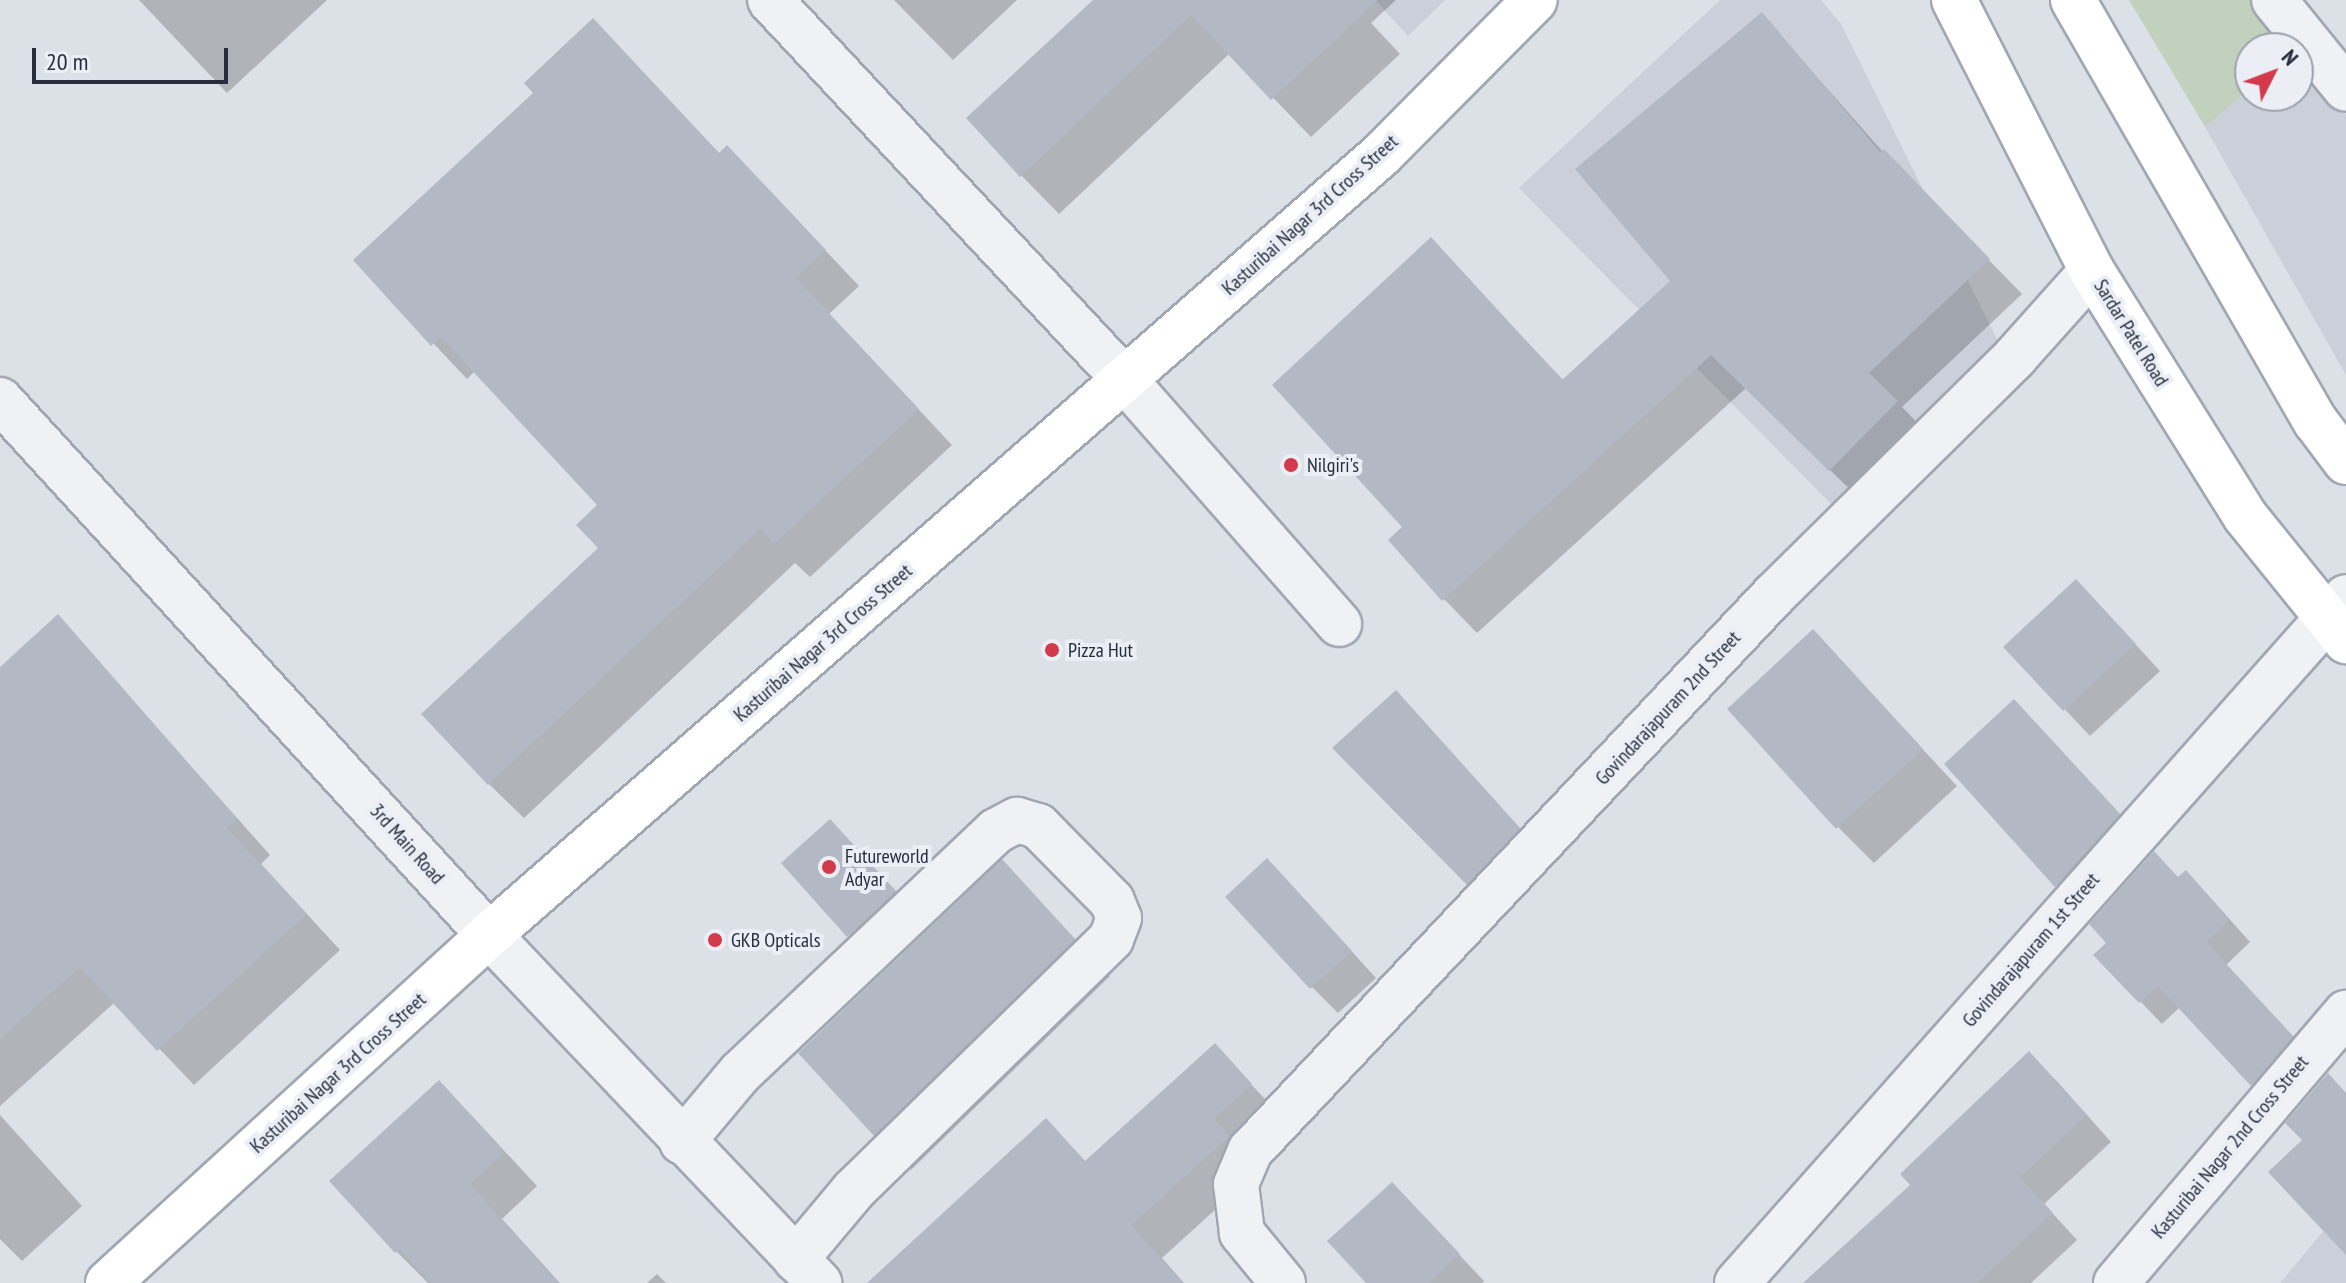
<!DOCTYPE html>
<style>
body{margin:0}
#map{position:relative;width:2346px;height:1283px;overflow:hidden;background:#dce0e7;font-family:"PT Sans Narrow",sans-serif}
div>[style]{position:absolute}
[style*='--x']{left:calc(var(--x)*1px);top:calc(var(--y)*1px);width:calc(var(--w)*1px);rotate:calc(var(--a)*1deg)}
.built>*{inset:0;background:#cacfd9}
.green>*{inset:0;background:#c1d1bd}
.shadow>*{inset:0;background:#0003}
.building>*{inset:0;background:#b3b9c4}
.roads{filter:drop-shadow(2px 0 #a1a7b1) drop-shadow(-2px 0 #a1a7b1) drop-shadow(0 2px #a1a7b1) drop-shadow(0 -2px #a1a7b1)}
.street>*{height:44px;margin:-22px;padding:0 22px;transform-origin:22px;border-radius:22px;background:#eff1f5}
.secondary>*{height:44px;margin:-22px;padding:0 22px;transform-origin:22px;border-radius:22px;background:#fff}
.primary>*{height:44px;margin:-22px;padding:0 22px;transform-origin:22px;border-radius:22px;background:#fff}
.dots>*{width:22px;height:22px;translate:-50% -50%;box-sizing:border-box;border:4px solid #ebeff5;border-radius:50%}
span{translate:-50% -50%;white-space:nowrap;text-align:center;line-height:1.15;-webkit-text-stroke:8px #ebeff5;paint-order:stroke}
.street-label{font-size:20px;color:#252d3e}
.poi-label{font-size:20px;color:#252d3e}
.left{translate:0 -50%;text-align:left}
.north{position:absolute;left:2234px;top:32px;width:80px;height:80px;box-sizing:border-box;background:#ebeff5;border:2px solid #9ca1ac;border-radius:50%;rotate:48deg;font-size:22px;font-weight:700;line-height:32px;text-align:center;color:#252d3e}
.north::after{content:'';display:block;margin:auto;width:28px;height:36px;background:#d33a4c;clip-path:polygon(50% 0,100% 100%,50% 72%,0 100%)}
.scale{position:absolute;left:32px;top:48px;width:196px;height:36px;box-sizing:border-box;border:4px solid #252d3e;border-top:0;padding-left:10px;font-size:24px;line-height:28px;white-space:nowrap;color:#252d3e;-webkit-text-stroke:6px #ebeff5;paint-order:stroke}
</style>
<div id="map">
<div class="built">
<div style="clip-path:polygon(1375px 0,1445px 0,1408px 36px)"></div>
<div style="clip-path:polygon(1720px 0,1821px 0,1841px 24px,1999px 343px,1834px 507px,1519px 188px)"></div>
<div style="clip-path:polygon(2298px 56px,2346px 115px,2346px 375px,2205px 127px,2250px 89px,2250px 96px,2298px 96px)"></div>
<div style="clip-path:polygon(2346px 1204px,2346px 1283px,2280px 1283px)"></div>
</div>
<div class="green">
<div style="clip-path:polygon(2129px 0,2252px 0,2291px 48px,2250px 48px,2250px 89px,2205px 127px)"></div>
</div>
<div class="shadow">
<div style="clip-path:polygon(139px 0,327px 0,227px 93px)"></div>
<div style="clip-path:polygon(894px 0,1017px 0,953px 60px)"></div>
<div style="clip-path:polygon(1096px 0,1396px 0,1371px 23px,1400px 54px,1311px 137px,1230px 53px,1059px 214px,1021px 175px)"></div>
<div style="clip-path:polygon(1762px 15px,1883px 152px,2022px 294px,1902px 407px,1930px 436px,1864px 503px,1746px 388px,1477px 633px,1444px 599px,1405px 527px,1431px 240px,1564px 381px,1672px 281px)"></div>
<div style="clip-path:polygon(593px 21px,720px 154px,761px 182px,859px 286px,829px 314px,952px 445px,810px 577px,795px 563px,524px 818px,489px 784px,601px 548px,600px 505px,475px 371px,467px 379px,355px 260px,536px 93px)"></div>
<div style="clip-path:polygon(2102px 608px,2160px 671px,2090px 736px,2006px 647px)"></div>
<div style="clip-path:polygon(58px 617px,270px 855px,261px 864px,340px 950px,194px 1085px,115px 1002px,0 1106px,0 670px)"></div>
<div style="clip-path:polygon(1813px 632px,1957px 786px,1874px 863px,1838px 827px)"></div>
<div style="clip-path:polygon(1396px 693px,1544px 855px,1494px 909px,1335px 748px)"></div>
<div style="clip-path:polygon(2040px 728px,2145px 841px,2082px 911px,1947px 765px)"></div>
<div style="clip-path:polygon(842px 835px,908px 905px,862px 949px,784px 863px)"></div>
<div style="clip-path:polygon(1002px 862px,1110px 976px,911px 1170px,875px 1134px)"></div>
<div style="clip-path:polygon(2179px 879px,2207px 894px,2250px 942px,2226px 965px,2314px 1059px,2274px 1106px,2180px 1007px,2162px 1024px,2096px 955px)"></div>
<div style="clip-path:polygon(1293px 887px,1376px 978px,1338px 1013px,1312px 987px)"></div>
<div style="clip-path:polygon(1215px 1046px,1282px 1117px,1260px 1169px,1162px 1258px,1184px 1283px,900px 1283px,1046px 1121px,1086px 1162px)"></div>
<div style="clip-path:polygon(2055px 1079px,2111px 1142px,2044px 1204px,2077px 1240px,2031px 1283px,1846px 1283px)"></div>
<div style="clip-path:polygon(0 1115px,82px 1206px,22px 1261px,0 1239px)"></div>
<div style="clip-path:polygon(472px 1116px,537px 1186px,502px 1219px,560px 1283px,428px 1283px,397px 1252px)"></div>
<div style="clip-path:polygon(1417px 1210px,1484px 1281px,1482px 1283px,1368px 1283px)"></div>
<div style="clip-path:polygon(657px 1274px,666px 1283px,647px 1283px)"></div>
</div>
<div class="building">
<div style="clip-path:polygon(1093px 0,1378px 0,1271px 100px,1191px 15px,1020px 177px,966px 118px)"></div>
<div style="clip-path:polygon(1762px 12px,1880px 152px,1884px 149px,1990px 259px,1869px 373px,1898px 401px,1829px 471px,1711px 355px,1442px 601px,1388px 540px,1402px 527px,1272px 385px,1431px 237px,1562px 380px,1670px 281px,1575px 169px)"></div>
<div style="clip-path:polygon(593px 18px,719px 153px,727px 145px,826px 250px,796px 278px,919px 409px,774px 544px,760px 529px,488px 785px,421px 714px,598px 548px,576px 525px,597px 505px,441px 337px,431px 346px,353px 260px,533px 93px,524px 83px)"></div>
<div style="clip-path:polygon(2076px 579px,2136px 644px,2063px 711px,2003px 647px)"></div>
<div style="clip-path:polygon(58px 614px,237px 819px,227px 828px,307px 914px,157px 1051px,80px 967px,0 1039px,0 667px)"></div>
<div style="clip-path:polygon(1813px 629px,1923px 749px,1836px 829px,1727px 709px)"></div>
<div style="clip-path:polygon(1396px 690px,1520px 828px,1467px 885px,1332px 748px)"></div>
<div style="clip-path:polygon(2014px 699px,2120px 814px,2055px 887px,1944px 764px)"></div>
<div style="clip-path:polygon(830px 819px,896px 891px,847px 937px,781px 863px)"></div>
<div style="clip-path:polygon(2154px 851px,2178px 877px,2186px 870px,2230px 920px,2206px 942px,2293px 1036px,2251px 1086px,2158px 986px,2139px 1003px,2093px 955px,2106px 943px,2089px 924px)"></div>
<div style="clip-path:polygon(1267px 858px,1352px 951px,1310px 989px,1225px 897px)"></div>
<div style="clip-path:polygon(1002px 859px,1075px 939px,874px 1136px,798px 1053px)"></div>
<div style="clip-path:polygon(1215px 1043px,1252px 1084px,1214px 1119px,1230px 1136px,1131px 1225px,1183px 1283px,867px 1283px,1046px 1118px,1085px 1161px)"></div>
<div style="clip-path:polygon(2029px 1051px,2087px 1115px,2020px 1177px,2053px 1213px,1977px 1283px,1803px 1283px,1910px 1185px,1900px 1174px)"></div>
<div style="clip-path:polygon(2328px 1073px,2346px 1093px,2346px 1255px,2268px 1172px,2302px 1140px,2285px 1123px)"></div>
<div style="clip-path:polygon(439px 1080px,505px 1152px,470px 1184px,559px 1283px,431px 1283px,400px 1249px,395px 1253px,329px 1181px)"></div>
<div style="clip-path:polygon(1392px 1182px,1460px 1254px,1429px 1283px,1366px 1283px,1327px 1241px)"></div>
</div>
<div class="roads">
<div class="street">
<div style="--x:770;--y:0;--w:519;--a:46.95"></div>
<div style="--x:1124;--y:379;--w:326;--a:48.7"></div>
<div style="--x:2274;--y:0;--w:114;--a:51"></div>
<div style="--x:0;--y:400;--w:725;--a:47.57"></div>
<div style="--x:489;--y:935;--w:480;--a:46.5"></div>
<div style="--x:682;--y:1142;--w:90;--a:-50"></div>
<div style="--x:740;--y:1073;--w:352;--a:-43.4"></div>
<div style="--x:996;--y:831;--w:24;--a:-28"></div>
<div style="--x:1017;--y:820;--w:22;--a:16"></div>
<div style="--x:1038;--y:826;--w:105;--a:45.4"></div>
<div style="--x:1112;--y:901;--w:18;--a:68"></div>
<div style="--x:1119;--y:918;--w:22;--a:111"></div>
<div style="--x:1111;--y:939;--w:361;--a:135.7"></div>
<div style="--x:853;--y:1191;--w:89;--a:130"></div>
<div style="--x:1283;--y:1283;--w:65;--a:-129.4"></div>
<div style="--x:1242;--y:1233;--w:49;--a:-97"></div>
<div style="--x:1236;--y:1184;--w:36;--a:-67"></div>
<div style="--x:1250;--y:1151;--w:764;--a:-46.7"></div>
<div style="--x:1774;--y:595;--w:339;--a:-44.6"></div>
<div style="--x:2015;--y:357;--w:115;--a:-48.2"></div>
<div style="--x:1737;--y:1283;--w:917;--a:-48.4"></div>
<div style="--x:2116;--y:1283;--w:355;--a:-49.6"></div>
</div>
<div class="secondary">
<div style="--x:108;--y:1283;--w:516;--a:-42.41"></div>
<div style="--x:489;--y:935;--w:1185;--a:-41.17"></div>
<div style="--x:1381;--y:155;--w:218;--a:-45.2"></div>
</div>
<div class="primary">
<div style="--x:1954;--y:0;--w:304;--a:63"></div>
<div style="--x:2092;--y:271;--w:289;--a:58"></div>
<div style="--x:2245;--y:516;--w:161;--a:51.1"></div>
<div style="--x:2073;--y:0;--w:487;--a:60.1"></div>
<div style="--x:2316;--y:422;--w:50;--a:53.1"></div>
</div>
</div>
<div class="dots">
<div style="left:1291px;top:465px;background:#d33a4c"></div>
<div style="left:1052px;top:650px;background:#d33a4c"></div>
<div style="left:829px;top:867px;background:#d33a4c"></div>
<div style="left:715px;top:940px;background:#d33a4c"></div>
</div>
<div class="street-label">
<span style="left:1310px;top:215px;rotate:-42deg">Kasturibai Nagar 3rd Cross Street</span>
<span style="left:2131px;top:333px;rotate:58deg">Sardar Patel Road</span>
<span style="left:823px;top:643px;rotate:-41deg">Kasturibai Nagar 3rd Cross Street</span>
<span style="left:1668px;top:708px;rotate:-47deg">Govindarajapuram 2nd Street</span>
<span style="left:407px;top:844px;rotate:48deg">3rd Main Road</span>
<span style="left:2031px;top:950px;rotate:-49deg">Govindarajapuram 1st Street</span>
<span style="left:338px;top:1073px;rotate:-42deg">Kasturibai Nagar 3rd Cross Street</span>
<span style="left:2230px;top:1147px;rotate:-50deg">Kasturibai Nagar 2nd Cross Street</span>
</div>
<div class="poi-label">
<span class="left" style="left:1307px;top:465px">Nilgiri's</span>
<span class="left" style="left:1068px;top:650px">Pizza Hut</span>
<span class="left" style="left:845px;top:868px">Futureworld<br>Adyar</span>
<span class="left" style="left:731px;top:940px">GKB Opticals</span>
</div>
<div class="north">N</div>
<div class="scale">20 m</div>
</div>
